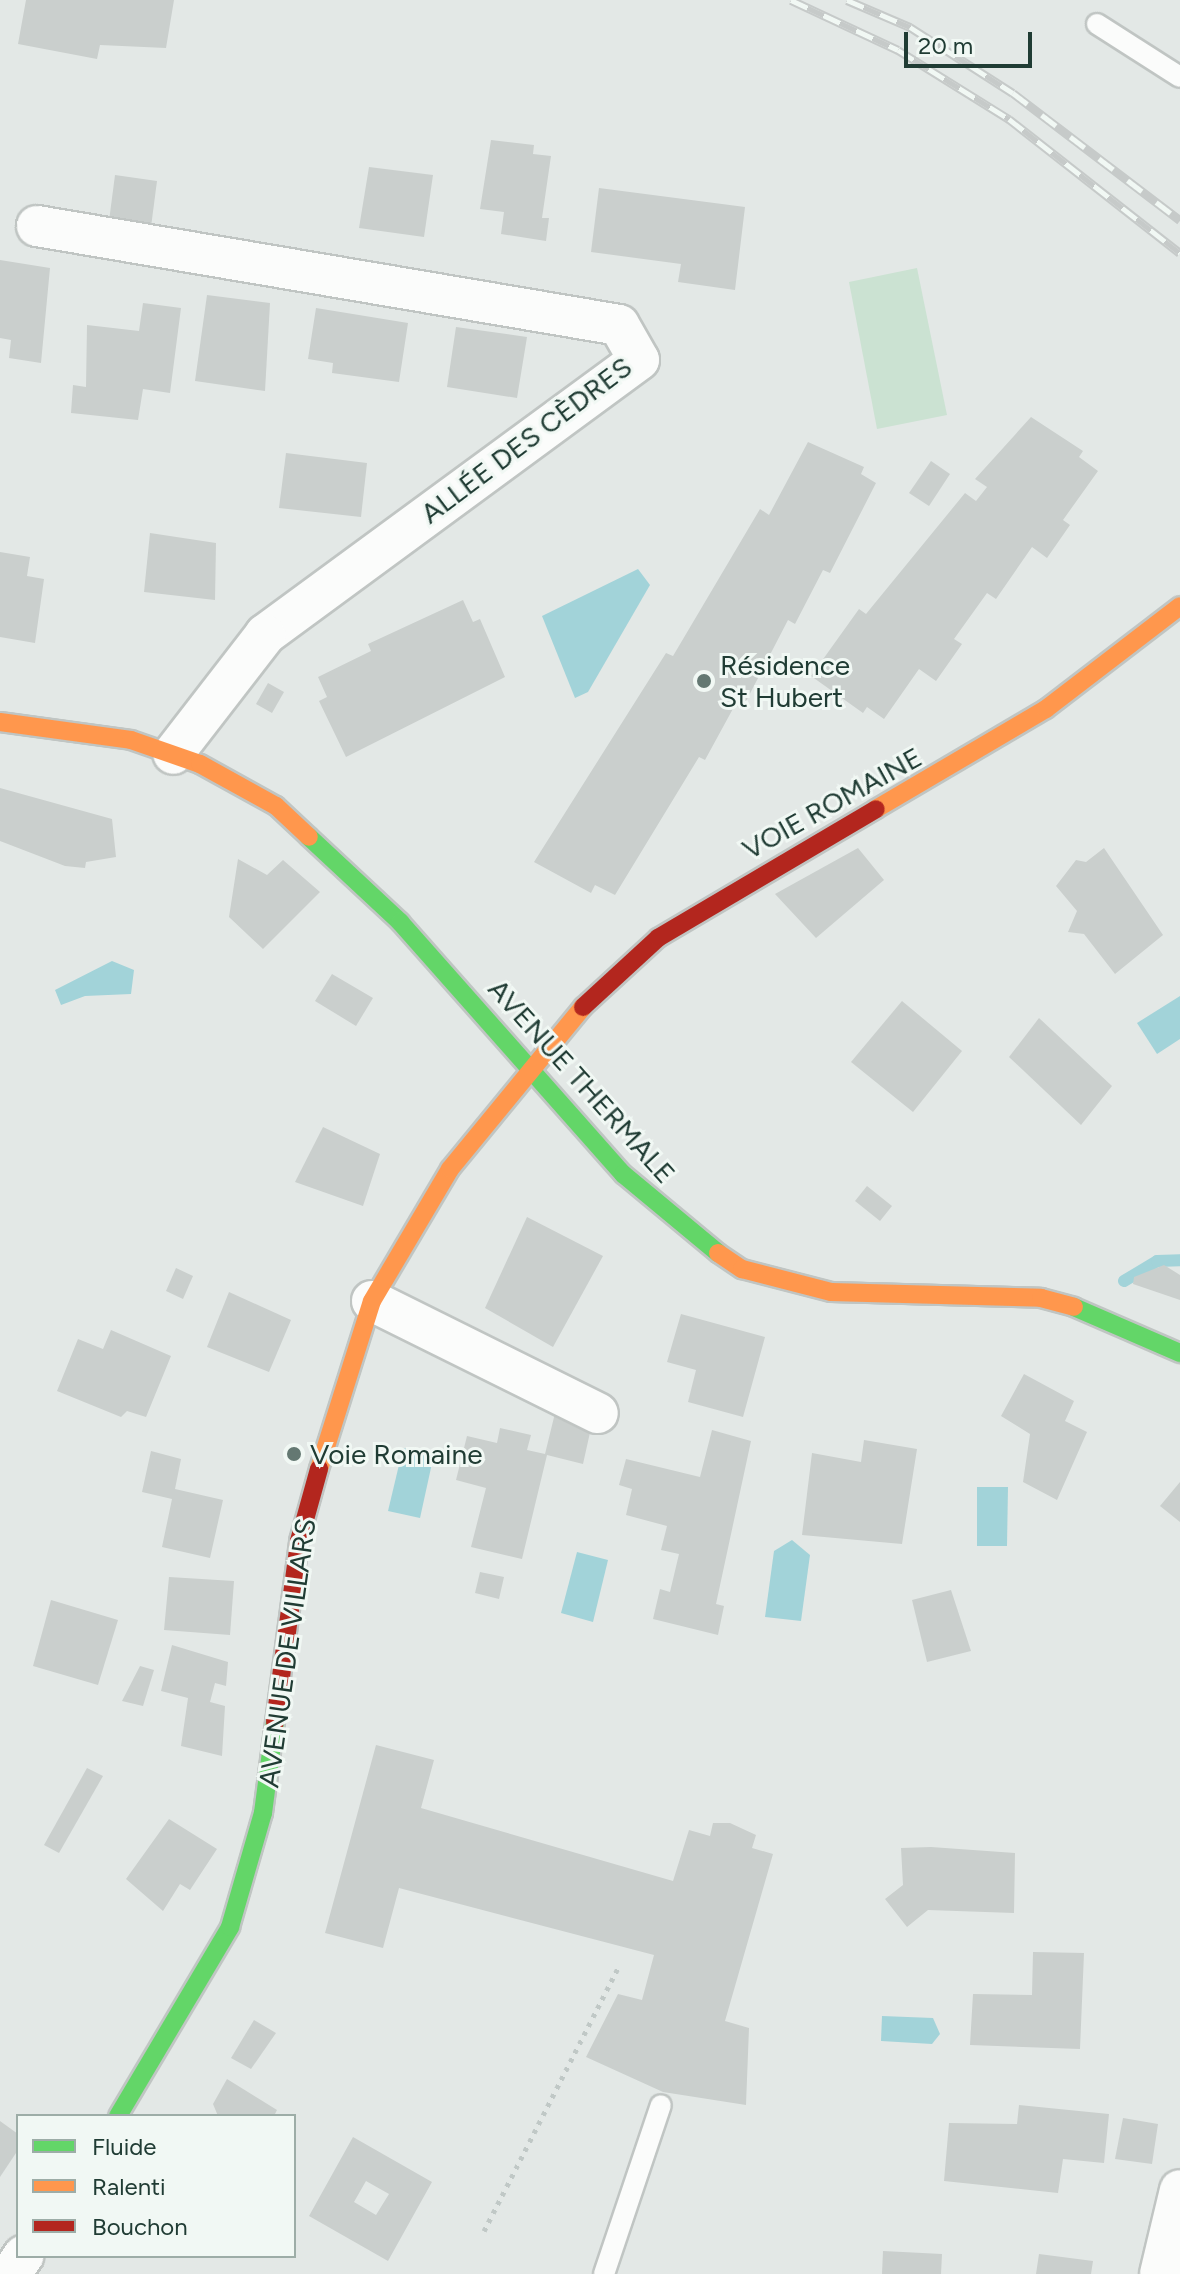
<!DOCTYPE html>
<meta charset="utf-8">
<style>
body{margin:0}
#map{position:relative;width:1180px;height:2274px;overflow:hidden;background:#e3e8e6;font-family:Figtree,sans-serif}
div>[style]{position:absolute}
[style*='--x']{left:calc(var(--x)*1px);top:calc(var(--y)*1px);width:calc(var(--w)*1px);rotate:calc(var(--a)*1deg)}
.green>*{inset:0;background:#cbe2d2}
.water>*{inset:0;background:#a2d3d9}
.stream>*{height:12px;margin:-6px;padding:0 6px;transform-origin:6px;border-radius:6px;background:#a2d3d9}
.building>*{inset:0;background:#cacfcd}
.path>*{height:5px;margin-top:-2.5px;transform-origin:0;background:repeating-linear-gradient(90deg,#c0c8c6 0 4px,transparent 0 10px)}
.roads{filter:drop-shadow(2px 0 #c0c5c3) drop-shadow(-2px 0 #c0c5c3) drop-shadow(0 2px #c0c5c3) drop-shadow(0 -2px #c0c5c3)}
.lane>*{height:20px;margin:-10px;padding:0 10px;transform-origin:10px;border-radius:10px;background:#fbfcfb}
.street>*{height:40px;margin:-20px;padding:0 20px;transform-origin:20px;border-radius:20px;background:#fbfcfb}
.fast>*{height:18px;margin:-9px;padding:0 9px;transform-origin:9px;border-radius:9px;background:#63d668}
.slow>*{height:18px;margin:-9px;padding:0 9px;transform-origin:9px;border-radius:9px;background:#ff974d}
.jam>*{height:18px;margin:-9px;padding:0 9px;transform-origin:9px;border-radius:9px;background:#b3261e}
.rail>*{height:9px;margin-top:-4.5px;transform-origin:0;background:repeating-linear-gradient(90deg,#f1f8f4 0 18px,#c6cac9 0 36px);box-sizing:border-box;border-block:2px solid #c6cac9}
.dots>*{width:22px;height:22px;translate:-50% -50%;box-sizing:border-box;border:4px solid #f1f8f4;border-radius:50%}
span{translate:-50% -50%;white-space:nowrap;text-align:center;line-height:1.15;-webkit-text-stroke:6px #f1f8f4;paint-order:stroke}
.street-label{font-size:28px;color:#203c34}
.poi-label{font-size:28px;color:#203c34}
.left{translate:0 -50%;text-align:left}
.legend{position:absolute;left:16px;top:2114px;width:280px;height:144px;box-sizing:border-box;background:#f1f8f4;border:2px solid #9dada7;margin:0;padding:10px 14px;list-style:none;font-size:24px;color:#203c34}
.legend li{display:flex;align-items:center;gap:16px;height:40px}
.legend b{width:40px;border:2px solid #9dada7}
.scale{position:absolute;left:904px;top:32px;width:128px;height:36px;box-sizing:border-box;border:4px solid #203c34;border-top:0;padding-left:10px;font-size:24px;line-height:28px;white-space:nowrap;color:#203c34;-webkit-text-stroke:6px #f1f8f4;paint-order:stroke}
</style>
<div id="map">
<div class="green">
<div style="clip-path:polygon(917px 268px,947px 415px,877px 429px,849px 282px)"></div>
</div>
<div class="water">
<div style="clip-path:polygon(638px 569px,650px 585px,588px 692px,575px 698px,542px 616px)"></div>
<div style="clip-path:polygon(112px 961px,134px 970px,131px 994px,85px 996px,61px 1005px,55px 990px)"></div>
<div style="clip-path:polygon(1180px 996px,1180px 1039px,1157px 1054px,1137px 1023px)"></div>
<div style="clip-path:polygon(403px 1448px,434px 1454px,420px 1518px,388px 1511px)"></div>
<div style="clip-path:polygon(977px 1487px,1008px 1487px,1007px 1546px,977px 1546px)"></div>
<div style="clip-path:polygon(792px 1540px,810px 1555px,801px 1621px,765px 1617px,774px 1551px)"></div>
<div style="clip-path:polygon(577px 1552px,608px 1560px,593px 1622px,561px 1613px)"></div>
<div style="clip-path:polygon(882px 2016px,933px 2018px,940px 2034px,932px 2044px,881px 2041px)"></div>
</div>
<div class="stream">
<div style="--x:1124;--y:1281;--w:39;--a:-31"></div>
<div style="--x:1157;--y:1261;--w:23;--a:-2"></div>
</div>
<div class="building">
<div style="clip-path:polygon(26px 0,174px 0,166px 48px,100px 45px,97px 59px,18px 44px)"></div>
<div style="clip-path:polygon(491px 140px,534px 145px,533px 154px,551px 156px,542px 218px,549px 218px,546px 241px,501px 234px,504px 212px,480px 209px)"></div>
<div style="clip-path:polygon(369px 167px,433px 175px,424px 237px,359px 228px)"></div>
<div style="clip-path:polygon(115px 175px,157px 181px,151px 227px,109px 221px)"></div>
<div style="clip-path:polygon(599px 188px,745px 207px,735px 290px,678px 282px,681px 264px,591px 252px)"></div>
<div style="clip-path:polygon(0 260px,50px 268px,41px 363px,9px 358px,11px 340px,0 338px)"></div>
<div style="clip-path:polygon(207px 295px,270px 303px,265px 391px,195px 381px)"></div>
<div style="clip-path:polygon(143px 303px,181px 308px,170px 393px,143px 389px,138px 420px,71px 413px,73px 385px,86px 387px,87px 325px,139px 331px)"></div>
<div style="clip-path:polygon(316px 308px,408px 323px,399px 382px,332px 373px,333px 363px,308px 359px)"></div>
<div style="clip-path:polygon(456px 327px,527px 337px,517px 398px,447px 387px)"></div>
<div style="clip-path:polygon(1031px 417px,1083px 451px,1079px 457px,1098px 471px,1063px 520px,1070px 525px,1047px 558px,1032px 547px,996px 599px,987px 593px,954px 639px,962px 644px,936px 681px,919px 669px,884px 719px,867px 707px,863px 713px,811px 676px,859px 609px,866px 614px,965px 493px,976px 501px,987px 487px,975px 479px)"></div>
<div style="clip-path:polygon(808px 442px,864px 467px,861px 474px,876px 483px,830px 573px,823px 570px,795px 624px,788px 620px,742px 709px,735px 705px,705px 760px,699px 757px,615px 895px,595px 885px,591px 893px,534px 862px,666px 653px,673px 656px,760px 509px,769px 515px)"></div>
<div style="clip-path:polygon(286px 453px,367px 463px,361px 517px,279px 508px)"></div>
<div style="clip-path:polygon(931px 461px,950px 474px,929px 506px,909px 493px)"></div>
<div style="clip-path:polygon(150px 533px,216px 543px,215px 600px,144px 592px)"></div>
<div style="clip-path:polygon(0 552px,30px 557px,27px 576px,44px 579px,35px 643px,0 637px)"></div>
<div style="clip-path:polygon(463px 600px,473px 622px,480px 619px,505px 677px,346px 757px,319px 701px,327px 697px,318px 677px,371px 651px,368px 644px)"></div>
<div style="clip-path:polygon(268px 683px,284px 692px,272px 713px,256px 704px)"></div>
<div style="clip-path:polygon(0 788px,112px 819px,116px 857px,86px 862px,85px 868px,65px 866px,0 841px)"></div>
<div style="clip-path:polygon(858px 848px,884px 880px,816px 938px,775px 894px)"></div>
<div style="clip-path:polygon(1104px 848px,1163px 935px,1115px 974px,1084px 934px,1068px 932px,1077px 911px,1056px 886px,1076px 860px,1086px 862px)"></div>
<div style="clip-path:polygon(238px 859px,267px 875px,283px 860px,320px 892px,263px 949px,229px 917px)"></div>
<div style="clip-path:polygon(332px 974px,373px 998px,356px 1026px,315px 1001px)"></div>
<div style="clip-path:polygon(902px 1001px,962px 1051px,913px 1112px,851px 1062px)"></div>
<div style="clip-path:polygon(1039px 1018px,1112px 1086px,1081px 1125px,1009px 1057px)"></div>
<div style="clip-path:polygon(323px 1127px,380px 1154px,363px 1206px,295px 1182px)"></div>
<div style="clip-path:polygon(867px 1186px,892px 1206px,880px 1221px,855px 1201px)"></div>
<div style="clip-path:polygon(527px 1217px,603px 1256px,553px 1347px,485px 1308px)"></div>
<div style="clip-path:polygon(1164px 1265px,1180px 1275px,1180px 1300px,1133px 1284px,1134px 1277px)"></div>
<div style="clip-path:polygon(176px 1268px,193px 1276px,183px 1299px,166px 1291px)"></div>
<div style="clip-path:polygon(229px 1292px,291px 1320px,269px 1372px,207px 1347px)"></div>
<div style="clip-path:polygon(681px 1314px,765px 1337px,743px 1417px,688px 1402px,696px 1370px,667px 1362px)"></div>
<div style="clip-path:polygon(111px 1330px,171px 1356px,146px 1417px,127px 1411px,121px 1417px,57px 1391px,78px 1339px,103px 1349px)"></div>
<div style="clip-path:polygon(1024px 1374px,1074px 1401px,1065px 1421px,1087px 1432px,1057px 1500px,1023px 1482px,1030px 1434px,1001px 1416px)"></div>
<div style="clip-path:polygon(556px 1409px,591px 1428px,583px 1464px,547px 1455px,522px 1559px,471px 1547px,486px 1488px,456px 1480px,467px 1436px,497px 1443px,500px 1428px,531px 1435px,527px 1450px,545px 1454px)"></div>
<div style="clip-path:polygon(712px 1430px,751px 1441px,716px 1604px,724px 1606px,718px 1635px,653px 1619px,660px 1589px,670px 1592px,679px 1554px,661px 1550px,667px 1526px,626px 1515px,632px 1489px,619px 1485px,626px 1459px,700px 1477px)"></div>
<div style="clip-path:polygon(864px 1440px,917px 1449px,902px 1544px,802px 1535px,812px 1453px,861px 1462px)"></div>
<div style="clip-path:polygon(151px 1451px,181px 1459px,175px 1489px,223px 1500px,210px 1558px,162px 1547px,172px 1499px,142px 1492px)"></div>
<div style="clip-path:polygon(1180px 1482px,1180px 1522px,1160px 1506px)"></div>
<div style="clip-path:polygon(480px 1572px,504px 1577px,499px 1599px,475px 1593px)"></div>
<div style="clip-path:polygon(169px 1577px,234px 1581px,230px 1635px,164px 1630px)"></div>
<div style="clip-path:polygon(951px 1590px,971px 1651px,927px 1662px,912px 1600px)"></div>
<div style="clip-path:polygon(51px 1600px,118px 1620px,98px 1685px,33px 1666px)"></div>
<div style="clip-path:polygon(172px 1645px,228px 1662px,226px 1686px,215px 1683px,210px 1702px,225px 1706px,222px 1756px,181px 1746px,188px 1698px,161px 1691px)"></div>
<div style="clip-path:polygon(140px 1666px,154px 1670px,143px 1706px,122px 1701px)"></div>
<div style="clip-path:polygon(376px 1745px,434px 1760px,421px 1808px,673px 1881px,689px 1830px,710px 1836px,713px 1823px,730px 1823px,756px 1835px,752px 1848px,773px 1854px,725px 2021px,749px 2028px,746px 2105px,663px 2092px,586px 2057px,618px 1994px,642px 2000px,654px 1955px,399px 1888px,383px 1948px,325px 1933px)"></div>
<div style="clip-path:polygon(87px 1768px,103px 1776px,59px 1853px,44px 1845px)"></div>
<div style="clip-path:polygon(169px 1819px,217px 1849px,190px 1890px,180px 1884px,163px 1911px,126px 1879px)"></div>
<div style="clip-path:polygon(931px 1847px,1015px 1853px,1014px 1913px,928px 1910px,907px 1927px,885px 1899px,903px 1885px,901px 1848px)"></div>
<div style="clip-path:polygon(1033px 1952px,1084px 1953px,1080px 2049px,970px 2045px,973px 1994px,1032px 1995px)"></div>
<div style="clip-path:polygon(254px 2020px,276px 2033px,251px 2069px,231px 2058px)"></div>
<div style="clip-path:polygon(227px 2079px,277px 2110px,274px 2116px,218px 2116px,213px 2104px)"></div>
<div style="clip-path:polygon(1019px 2105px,1109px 2114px,1104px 2163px,1063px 2159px,1058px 2193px,944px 2181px,949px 2123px,1017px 2124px)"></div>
<div style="clip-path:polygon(1123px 2118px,1158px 2124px,1152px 2164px,1115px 2159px)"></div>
<div style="clip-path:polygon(0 2121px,18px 2134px,18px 2150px,0 2177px)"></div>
<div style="clip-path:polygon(evenodd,353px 2137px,432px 2182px,388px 2261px,309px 2216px,353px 2137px,366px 2181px,389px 2194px,376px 2215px,354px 2202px,366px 2181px)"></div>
<div style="clip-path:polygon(883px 2251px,942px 2254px,941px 2274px,882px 2274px)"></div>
<div style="clip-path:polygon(1039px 2254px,1093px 2261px,1091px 2274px,1036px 2274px)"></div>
</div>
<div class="path">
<div style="--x:484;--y:2231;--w:295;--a:-63"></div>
</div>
<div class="roads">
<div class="lane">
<div style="--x:1097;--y:24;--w:98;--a:32.6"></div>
<div style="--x:604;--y:2274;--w:178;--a:-71.4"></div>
</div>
<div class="street">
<div style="--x:37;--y:226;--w:590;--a:9.65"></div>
<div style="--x:619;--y:325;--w:40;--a:60.3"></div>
<div style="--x:639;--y:360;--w:464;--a:143.7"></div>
<div style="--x:265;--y:635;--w:150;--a:127.7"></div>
<div style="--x:372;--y:1301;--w:252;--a:26.4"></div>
<div style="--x:11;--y:2274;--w:22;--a:-56"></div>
<div style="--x:1160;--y:2274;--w:86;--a:-76.6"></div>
</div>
<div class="fast">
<div style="--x:309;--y:837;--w:125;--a:43"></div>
<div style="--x:400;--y:922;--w:337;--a:48.5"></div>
<div style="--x:623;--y:1174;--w:124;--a:39.7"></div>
<div style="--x:1074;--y:1307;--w:116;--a:23.5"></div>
<div style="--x:118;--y:2116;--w:220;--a:-59.3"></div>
<div style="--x:230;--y:1927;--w:119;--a:-73.9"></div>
<div style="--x:263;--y:1813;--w:92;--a:-82.5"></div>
</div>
<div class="slow">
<div style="--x:0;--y:722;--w:132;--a:7.8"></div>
<div style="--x:131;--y:740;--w:73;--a:19.2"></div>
<div style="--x:200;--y:764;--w:87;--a:28.9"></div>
<div style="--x:276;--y:806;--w:45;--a:43.2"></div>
<div style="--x:876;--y:809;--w:197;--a:-30.5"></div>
<div style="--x:1046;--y:709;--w:169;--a:-37.5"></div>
<div style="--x:718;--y:1253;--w:29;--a:34"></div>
<div style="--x:742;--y:1269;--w:92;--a:14.5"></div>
<div style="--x:831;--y:1292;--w:210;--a:1.6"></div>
<div style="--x:1041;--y:1298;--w:34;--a:15"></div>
<div style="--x:319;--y:1469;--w:176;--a:-72.5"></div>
<div style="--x:372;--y:1301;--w:153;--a:-59.4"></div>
<div style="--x:450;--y:1169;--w:210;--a:-50.6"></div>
</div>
<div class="jam">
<div style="--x:583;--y:1007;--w:102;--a:-42.6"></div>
<div style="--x:658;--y:938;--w:253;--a:-30.6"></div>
<div style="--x:275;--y:1722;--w:183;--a:-82.4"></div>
<div style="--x:299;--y:1541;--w:75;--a:-74.5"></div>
</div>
</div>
<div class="rail">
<div style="--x:791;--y:0;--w:118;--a:25"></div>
<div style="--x:898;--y:50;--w:131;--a:31.9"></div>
<div style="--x:1009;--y:119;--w:217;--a:38.1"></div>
<div style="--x:847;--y:0;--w:69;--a:23.2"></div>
<div style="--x:910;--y:27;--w:122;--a:32.7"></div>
<div style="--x:1013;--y:93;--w:210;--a:37.3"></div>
</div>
<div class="dots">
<div style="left:704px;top:681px;background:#647872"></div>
<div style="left:294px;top:1454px;background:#647872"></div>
</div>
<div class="street-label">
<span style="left:526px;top:440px;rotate:-37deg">ALLÉE DES CÈDRES</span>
<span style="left:832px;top:803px;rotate:-29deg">VOIE ROMAINE</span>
<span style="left:582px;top:1081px;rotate:48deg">AVENUE THERMALE</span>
<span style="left:287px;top:1653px;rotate:-82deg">AVENUE DE VILLARS</span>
</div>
<div class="poi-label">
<span class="left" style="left:720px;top:681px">Résidence<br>St Hubert</span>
<span class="left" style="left:310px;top:1454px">Voie Romaine</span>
</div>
<ul class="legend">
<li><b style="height:10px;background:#63d668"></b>Fluide</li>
<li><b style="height:10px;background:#ff974d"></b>Ralenti</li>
<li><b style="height:10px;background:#b3261e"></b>Bouchon</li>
</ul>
<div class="scale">20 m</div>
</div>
